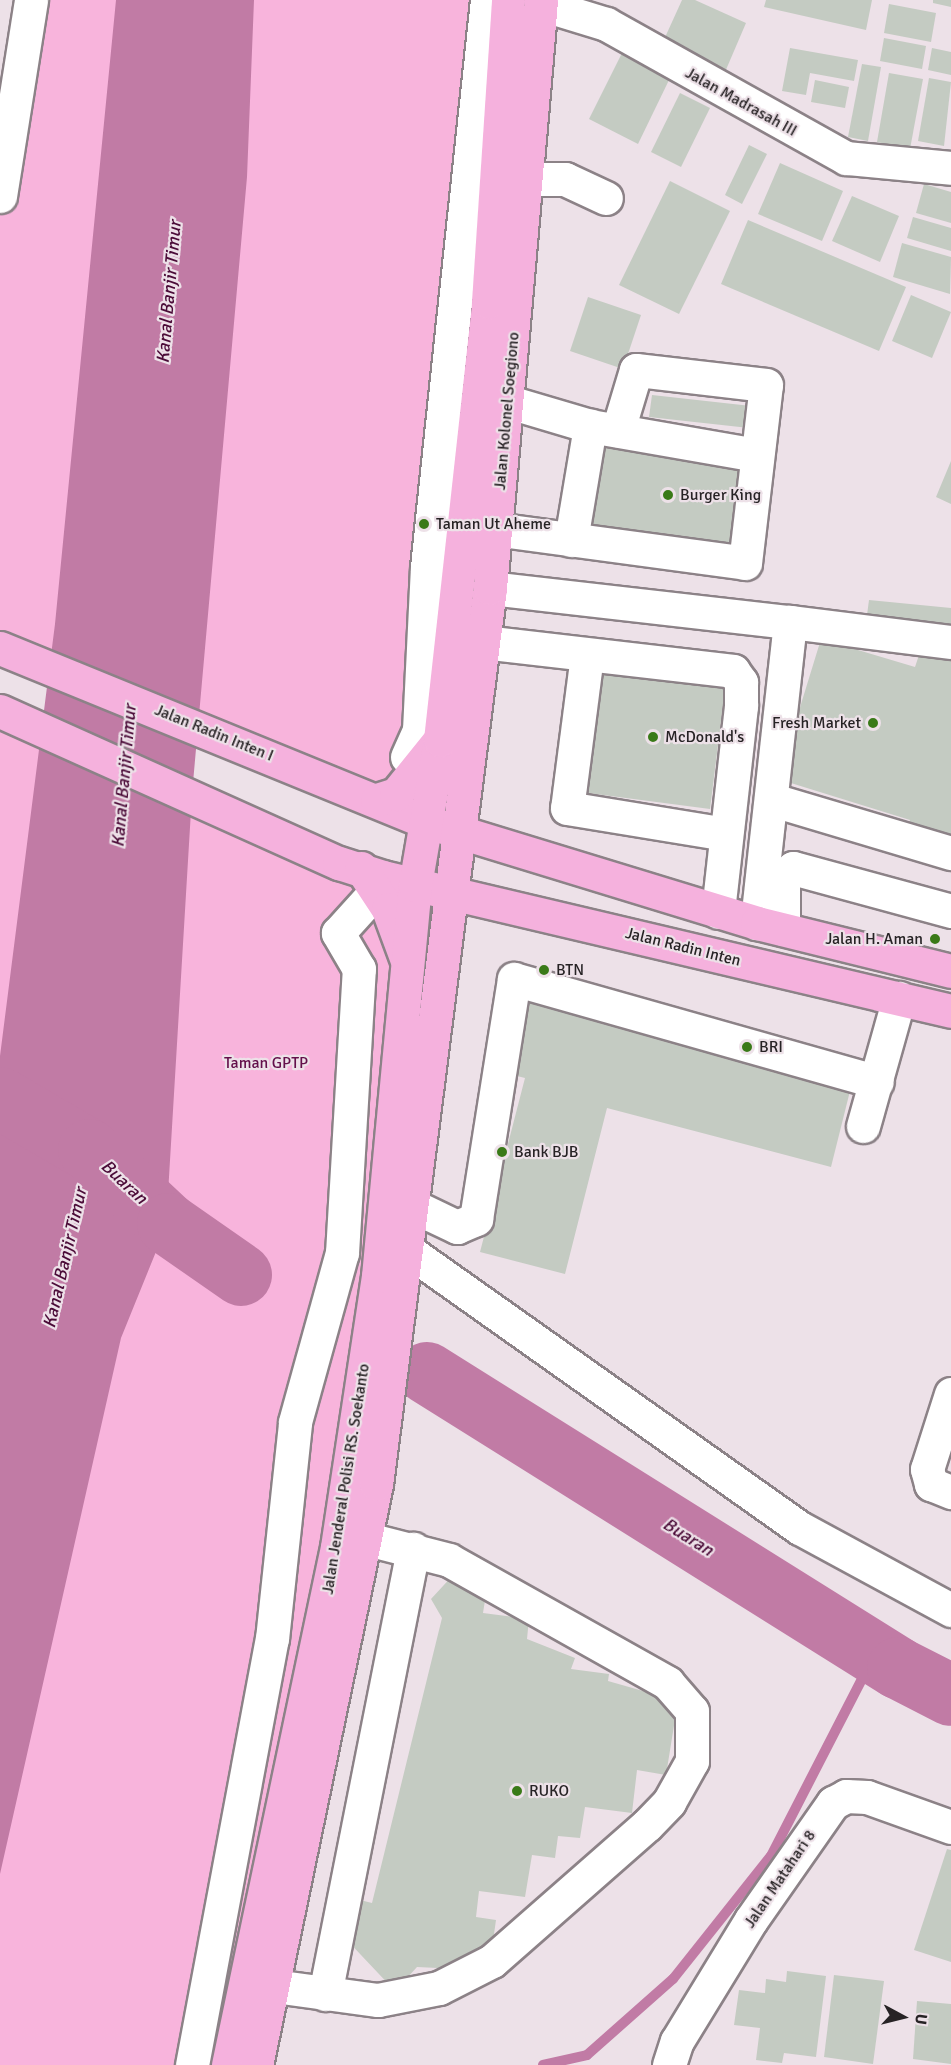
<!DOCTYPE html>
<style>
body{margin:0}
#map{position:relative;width:951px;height:2065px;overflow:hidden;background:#ede1e8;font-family:Signika,sans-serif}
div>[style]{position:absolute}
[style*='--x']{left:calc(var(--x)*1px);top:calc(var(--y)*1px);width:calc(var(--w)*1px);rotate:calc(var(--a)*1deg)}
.green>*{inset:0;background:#f8b4dc}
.water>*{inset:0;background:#c17ba5}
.stream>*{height:10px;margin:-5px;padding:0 5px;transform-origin:5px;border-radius:5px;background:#c17ba5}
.river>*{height:62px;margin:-31px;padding:0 31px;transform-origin:31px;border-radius:31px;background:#c17ba5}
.building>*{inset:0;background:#c4cbc2}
.roads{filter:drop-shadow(2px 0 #8c8287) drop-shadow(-2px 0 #8c8287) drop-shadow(0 2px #8c8287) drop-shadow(0 -2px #8c8287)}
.minor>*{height:33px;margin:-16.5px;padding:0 16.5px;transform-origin:16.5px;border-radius:16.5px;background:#fff}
.major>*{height:33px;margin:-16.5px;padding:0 16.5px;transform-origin:16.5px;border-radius:16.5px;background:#f5b1dd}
.dots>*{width:16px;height:16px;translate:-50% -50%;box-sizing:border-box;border:3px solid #ede1e8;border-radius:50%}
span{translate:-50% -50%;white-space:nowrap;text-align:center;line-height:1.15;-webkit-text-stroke:4.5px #ede1e8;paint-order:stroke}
.street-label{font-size:16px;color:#272325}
.poi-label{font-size:16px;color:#272325}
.left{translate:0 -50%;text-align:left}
.right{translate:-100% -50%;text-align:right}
.park-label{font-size:16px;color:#640f4b}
.water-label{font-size:18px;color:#4b0b38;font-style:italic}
.north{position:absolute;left:873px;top:1987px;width:60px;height:60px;-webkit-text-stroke:4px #ede1e8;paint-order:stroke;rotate:97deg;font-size:16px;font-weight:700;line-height:24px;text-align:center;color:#272325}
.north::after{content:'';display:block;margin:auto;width:21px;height:27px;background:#272325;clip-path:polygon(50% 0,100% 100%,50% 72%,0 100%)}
</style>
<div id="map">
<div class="green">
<div style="clip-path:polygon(31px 0,508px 0,427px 822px,0 648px,0 182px)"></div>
<div style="clip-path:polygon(0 711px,339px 863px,411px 971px,378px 1276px,228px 2065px,0 2065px)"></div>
</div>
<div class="water">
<div style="clip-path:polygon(116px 0,254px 0,247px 177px,192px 794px,166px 1227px,121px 1338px,0 1874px,0 1056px,55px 624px)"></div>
</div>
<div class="stream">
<div style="--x:543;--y:2065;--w:45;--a:-12.8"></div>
<div style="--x:587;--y:2055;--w:115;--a:-41.5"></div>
<div style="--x:673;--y:1979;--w:157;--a:-51.5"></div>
<div style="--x:771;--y:1856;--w:227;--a:-62.8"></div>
</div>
<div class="river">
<div style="--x:0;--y:1098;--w:103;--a:30.3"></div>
<div style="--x:89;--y:1150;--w:108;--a:43.1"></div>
<div style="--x:168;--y:1224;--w:89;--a:34.9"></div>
<div style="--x:427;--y:1373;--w:556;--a:32.06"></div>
<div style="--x:898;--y:1668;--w:59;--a:27"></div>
</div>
<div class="building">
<div style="clip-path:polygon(682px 0,695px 0,746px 23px,725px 72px,662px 44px)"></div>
<div style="clip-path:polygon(766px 0,872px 0,866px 30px,764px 7px)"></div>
<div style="clip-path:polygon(933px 0,951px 0,951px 7px,933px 3px)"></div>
<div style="clip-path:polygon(889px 4px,936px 13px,931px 42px,884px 33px)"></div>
<div style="clip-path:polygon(884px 38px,926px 46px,922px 69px,880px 61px)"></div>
<div style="clip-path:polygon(790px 48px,858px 60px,854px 81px,810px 73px,806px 95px,782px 91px)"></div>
<div style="clip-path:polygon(932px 48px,951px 52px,951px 75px,928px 70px)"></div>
<div style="clip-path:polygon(622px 53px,670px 78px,638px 144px,589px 119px)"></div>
<div style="clip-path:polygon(862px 64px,881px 67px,868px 141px,848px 137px)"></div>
<div style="clip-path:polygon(889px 73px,923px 79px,910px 149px,877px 142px)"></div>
<div style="clip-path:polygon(929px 78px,951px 82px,944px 146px,918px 141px)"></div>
<div style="clip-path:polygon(815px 80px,849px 87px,845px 108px,811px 102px)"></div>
<div style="clip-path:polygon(680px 93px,710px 108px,681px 167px,651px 152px)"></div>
<div style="clip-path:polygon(749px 145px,767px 154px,742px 204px,725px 195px)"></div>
<div style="clip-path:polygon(780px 163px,843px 191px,822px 241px,758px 214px)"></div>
<div style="clip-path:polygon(670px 181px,730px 211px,679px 314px,619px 285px)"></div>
<div style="clip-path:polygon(924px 184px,951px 192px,951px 223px,916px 213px)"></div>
<div style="clip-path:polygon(852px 196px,899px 216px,880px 262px,832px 241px)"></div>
<div style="clip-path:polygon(913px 217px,951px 228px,951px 251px,907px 238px)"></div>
<div style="clip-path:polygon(748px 220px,906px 287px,879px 351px,721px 284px)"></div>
<div style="clip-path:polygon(902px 243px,951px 257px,950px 294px,893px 277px)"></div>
<div style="clip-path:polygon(911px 295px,951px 312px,932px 358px,892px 341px)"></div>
<div style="clip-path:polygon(588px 297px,641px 315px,623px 369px,570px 351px)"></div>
<div style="clip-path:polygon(652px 395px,751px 406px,749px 428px,649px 417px)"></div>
<div style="clip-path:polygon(593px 444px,752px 461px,742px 547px,583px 528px)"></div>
<div style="clip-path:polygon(951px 461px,951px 504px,936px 497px)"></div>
<div style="clip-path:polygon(869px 600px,951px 608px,951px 639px,865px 630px)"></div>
<div style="clip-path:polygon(821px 639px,915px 667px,920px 652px,951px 657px,951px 844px,907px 831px,910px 820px,778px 779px)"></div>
<div style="clip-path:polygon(597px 664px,726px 681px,710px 809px,580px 792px)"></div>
<div style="clip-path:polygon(523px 998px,852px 1083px,831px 1167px,607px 1108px,565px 1274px,480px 1252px,525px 1078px,505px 1073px)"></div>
<div style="clip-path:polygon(455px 1573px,487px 1588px,483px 1613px,529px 1619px,527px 1639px,575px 1658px,571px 1669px,609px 1674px,608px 1681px,678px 1701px,666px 1775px,637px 1770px,632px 1813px,585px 1807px,580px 1838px,558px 1836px,555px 1858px,532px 1855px,525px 1897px,479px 1891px,476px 1917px,496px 1920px,491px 1955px,446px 1978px,438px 1968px,417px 1967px,395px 1991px,344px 1937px,356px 1899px,372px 1903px,442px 1618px,431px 1599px)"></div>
<div style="clip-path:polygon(947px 1849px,951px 1850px,951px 1962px,914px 1950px)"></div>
<div style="clip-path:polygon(787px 1971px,826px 1976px,816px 2057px,784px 2053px,782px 2063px,756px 2060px,760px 2028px,734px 2025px,739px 1990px,765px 1993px,766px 1979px,786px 1982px)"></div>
<div style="clip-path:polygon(834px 1975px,884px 1981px,873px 2064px,824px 2057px)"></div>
<div style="clip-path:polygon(917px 2001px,951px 2004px,951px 2064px,913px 2059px)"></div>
</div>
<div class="roads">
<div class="minor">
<div style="--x:541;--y:4;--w:68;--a:17.1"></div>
<div style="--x:606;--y:24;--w:275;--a:29.2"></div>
<div style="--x:846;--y:158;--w:105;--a:5.4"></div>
<div style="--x:526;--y:179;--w:39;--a:0"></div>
<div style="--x:565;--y:179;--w:45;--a:24.9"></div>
<div style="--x:0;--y:196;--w:198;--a:-81"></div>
<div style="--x:509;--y:402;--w:84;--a:16.5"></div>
<div style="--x:590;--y:426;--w:169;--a:9.9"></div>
<div style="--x:495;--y:529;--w:252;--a:7.7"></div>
<div style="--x:745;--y:563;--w:179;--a:-83.3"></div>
<div style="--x:766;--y:385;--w:131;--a:-173.4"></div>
<div style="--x:636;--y:370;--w:63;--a:106.7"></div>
<div style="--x:571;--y:540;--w:116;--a:-80.5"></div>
<div style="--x:490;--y:588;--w:302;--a:6.5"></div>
<div style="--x:790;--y:622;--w:303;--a:96.3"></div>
<div style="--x:790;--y:622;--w:162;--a:7.1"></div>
<div style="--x:483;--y:642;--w:252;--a:6.6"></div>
<div style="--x:733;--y:671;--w:14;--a:54"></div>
<div style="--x:741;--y:682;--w:24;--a:90"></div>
<div style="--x:741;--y:706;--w:207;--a:96.4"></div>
<div style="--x:587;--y:655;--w:154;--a:97.4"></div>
<div style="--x:567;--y:808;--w:161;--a:9.3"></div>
<div style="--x:407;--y:757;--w:30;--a:-66"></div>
<div style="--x:419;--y:730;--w:163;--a:-87.2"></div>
<div style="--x:427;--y:567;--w:570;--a:-83.96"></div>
<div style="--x:773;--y:800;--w:186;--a:16.6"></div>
<div style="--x:783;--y:929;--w:51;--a:-90"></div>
<div style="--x:783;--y:878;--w:14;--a:-45"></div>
<div style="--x:793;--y:868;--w:164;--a:15.2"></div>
<div style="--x:863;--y:1126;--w:133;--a:-74.3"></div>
<div style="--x:413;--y:1206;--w:49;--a:25.5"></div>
<div style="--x:457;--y:1227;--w:21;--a:-23"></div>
<div style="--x:476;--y:1219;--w:243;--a:-81"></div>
<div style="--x:514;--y:979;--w:377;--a:15.8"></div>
<div style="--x:407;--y:1250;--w:481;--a:35.3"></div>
<div style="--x:800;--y:1528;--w:172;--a:28.5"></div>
<div style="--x:951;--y:1394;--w:79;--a:107.7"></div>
<div style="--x:927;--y:1469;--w:16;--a:75"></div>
<div style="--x:931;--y:1484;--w:22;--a:22"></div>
<div style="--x:274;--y:1986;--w:105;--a:7.7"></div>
<div style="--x:378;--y:2000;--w:62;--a:-11.1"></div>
<div style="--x:439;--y:1988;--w:59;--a:-27"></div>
<div style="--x:492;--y:1961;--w:206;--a:-41.3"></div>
<div style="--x:647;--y:1825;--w:32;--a:-46"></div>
<div style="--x:669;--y:1802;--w:47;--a:-60.7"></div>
<div style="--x:692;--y:1761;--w:50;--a:-90"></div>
<div style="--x:692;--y:1711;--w:37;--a:-131"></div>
<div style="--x:668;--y:1683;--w:251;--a:-150.7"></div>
<div style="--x:449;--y:1560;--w:85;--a:-165.6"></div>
<div style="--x:325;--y:1994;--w:454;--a:-78.8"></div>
<div style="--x:192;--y:2065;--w:433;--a:-79.4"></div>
<div style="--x:272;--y:1639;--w:218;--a:-83.9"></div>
<div style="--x:295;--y:1422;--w:175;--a:-74.5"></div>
<div style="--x:342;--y:1253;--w:285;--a:-86.6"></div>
<div style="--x:359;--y:969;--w:42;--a:-120.3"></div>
<div style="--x:338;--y:933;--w:57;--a:-47.9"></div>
<div style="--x:669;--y:2065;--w:25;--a:-72"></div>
<div style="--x:677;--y:2041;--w:142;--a:-58.6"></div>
<div style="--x:751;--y:1920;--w:143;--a:-55"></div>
<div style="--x:833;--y:1803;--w:15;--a:-28"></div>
<div style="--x:846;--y:1796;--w:21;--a:3"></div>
<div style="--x:867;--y:1797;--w:89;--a:19.7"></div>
</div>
<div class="major">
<div style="--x:0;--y:648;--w:461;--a:22.2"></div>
<div style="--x:427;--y:822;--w:345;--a:17"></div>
<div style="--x:757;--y:923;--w:200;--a:13.9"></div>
<div style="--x:0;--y:711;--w:372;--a:24.2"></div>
<div style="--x:339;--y:863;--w:46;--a:17.7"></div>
<div style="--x:383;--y:877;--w:584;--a:13.27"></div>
<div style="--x:377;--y:800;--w:20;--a:-18"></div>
<div style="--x:396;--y:794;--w:67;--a:-51.1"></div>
<div style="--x:361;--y:868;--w:49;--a:56.6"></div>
<div style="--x:388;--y:909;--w:52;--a:69.8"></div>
<div style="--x:228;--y:2065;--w:529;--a:-78.12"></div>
<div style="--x:337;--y:1547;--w:274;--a:-81.4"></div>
<div style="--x:378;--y:1276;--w:393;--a:-84.6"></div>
<div style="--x:415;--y:885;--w:147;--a:-80.2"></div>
<div style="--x:440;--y:740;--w:441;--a:-83.7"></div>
<div style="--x:488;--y:302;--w:303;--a:-86.2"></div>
<div style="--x:256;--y:2065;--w:593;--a:-78.33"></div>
<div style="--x:376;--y:1484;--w:903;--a:-82.75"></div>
<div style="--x:490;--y:588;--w:590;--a:-85.04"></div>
</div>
</div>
<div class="dots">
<div style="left:668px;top:495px;background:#3a7a18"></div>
<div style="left:424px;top:524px;background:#3a7a18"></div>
<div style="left:873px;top:723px;background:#3a7a18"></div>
<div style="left:653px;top:737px;background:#3a7a18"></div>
<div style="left:935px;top:939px;background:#3a7a18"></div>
<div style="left:544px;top:970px;background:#3a7a18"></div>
<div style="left:747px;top:1047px;background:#3a7a18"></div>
<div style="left:502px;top:1152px;background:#3a7a18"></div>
<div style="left:517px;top:1791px;background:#3a7a18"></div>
</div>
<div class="street-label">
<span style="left:741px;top:102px;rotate:29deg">Jalan Madrasah III</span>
<span style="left:507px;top:411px;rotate:-85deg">Jalan Kolonel Soegiono</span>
<span style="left:214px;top:733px;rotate:22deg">Jalan Radin Inten I</span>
<span style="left:683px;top:947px;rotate:14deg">Jalan Radin Inten</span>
<span style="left:346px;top:1479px;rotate:-81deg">Jalan Jenderal Polisi RS. Soekanto</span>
<span style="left:780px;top:1879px;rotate:-56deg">Jalan Matahari 8</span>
</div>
<div class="poi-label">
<span class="left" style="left:680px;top:495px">Burger King</span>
<span class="left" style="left:436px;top:524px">Taman Ut Aheme</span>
<span class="right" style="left:861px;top:723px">Fresh Market</span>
<span class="left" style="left:665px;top:737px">McDonald's</span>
<span class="right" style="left:923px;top:939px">Jalan H. Aman</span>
<span class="left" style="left:556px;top:970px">BTN</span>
<span class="left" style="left:759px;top:1047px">BRI</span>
<span class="left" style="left:514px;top:1152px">Bank BJB</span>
<span class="left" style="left:529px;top:1791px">RUKO</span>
</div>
<div class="park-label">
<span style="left:266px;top:1063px">Taman GPTP</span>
</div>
<div class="water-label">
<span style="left:169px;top:292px;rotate:-85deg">Kanal Banjir Timur</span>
<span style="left:124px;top:776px;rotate:-85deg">Kanal Banjir Timur</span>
<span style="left:124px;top:1182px;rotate:43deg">Buaran</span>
<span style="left:65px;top:1258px;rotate:-77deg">Kanal Banjir Timur</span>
<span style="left:688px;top:1537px;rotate:32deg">Buaran</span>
</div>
<div class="north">U</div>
</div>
